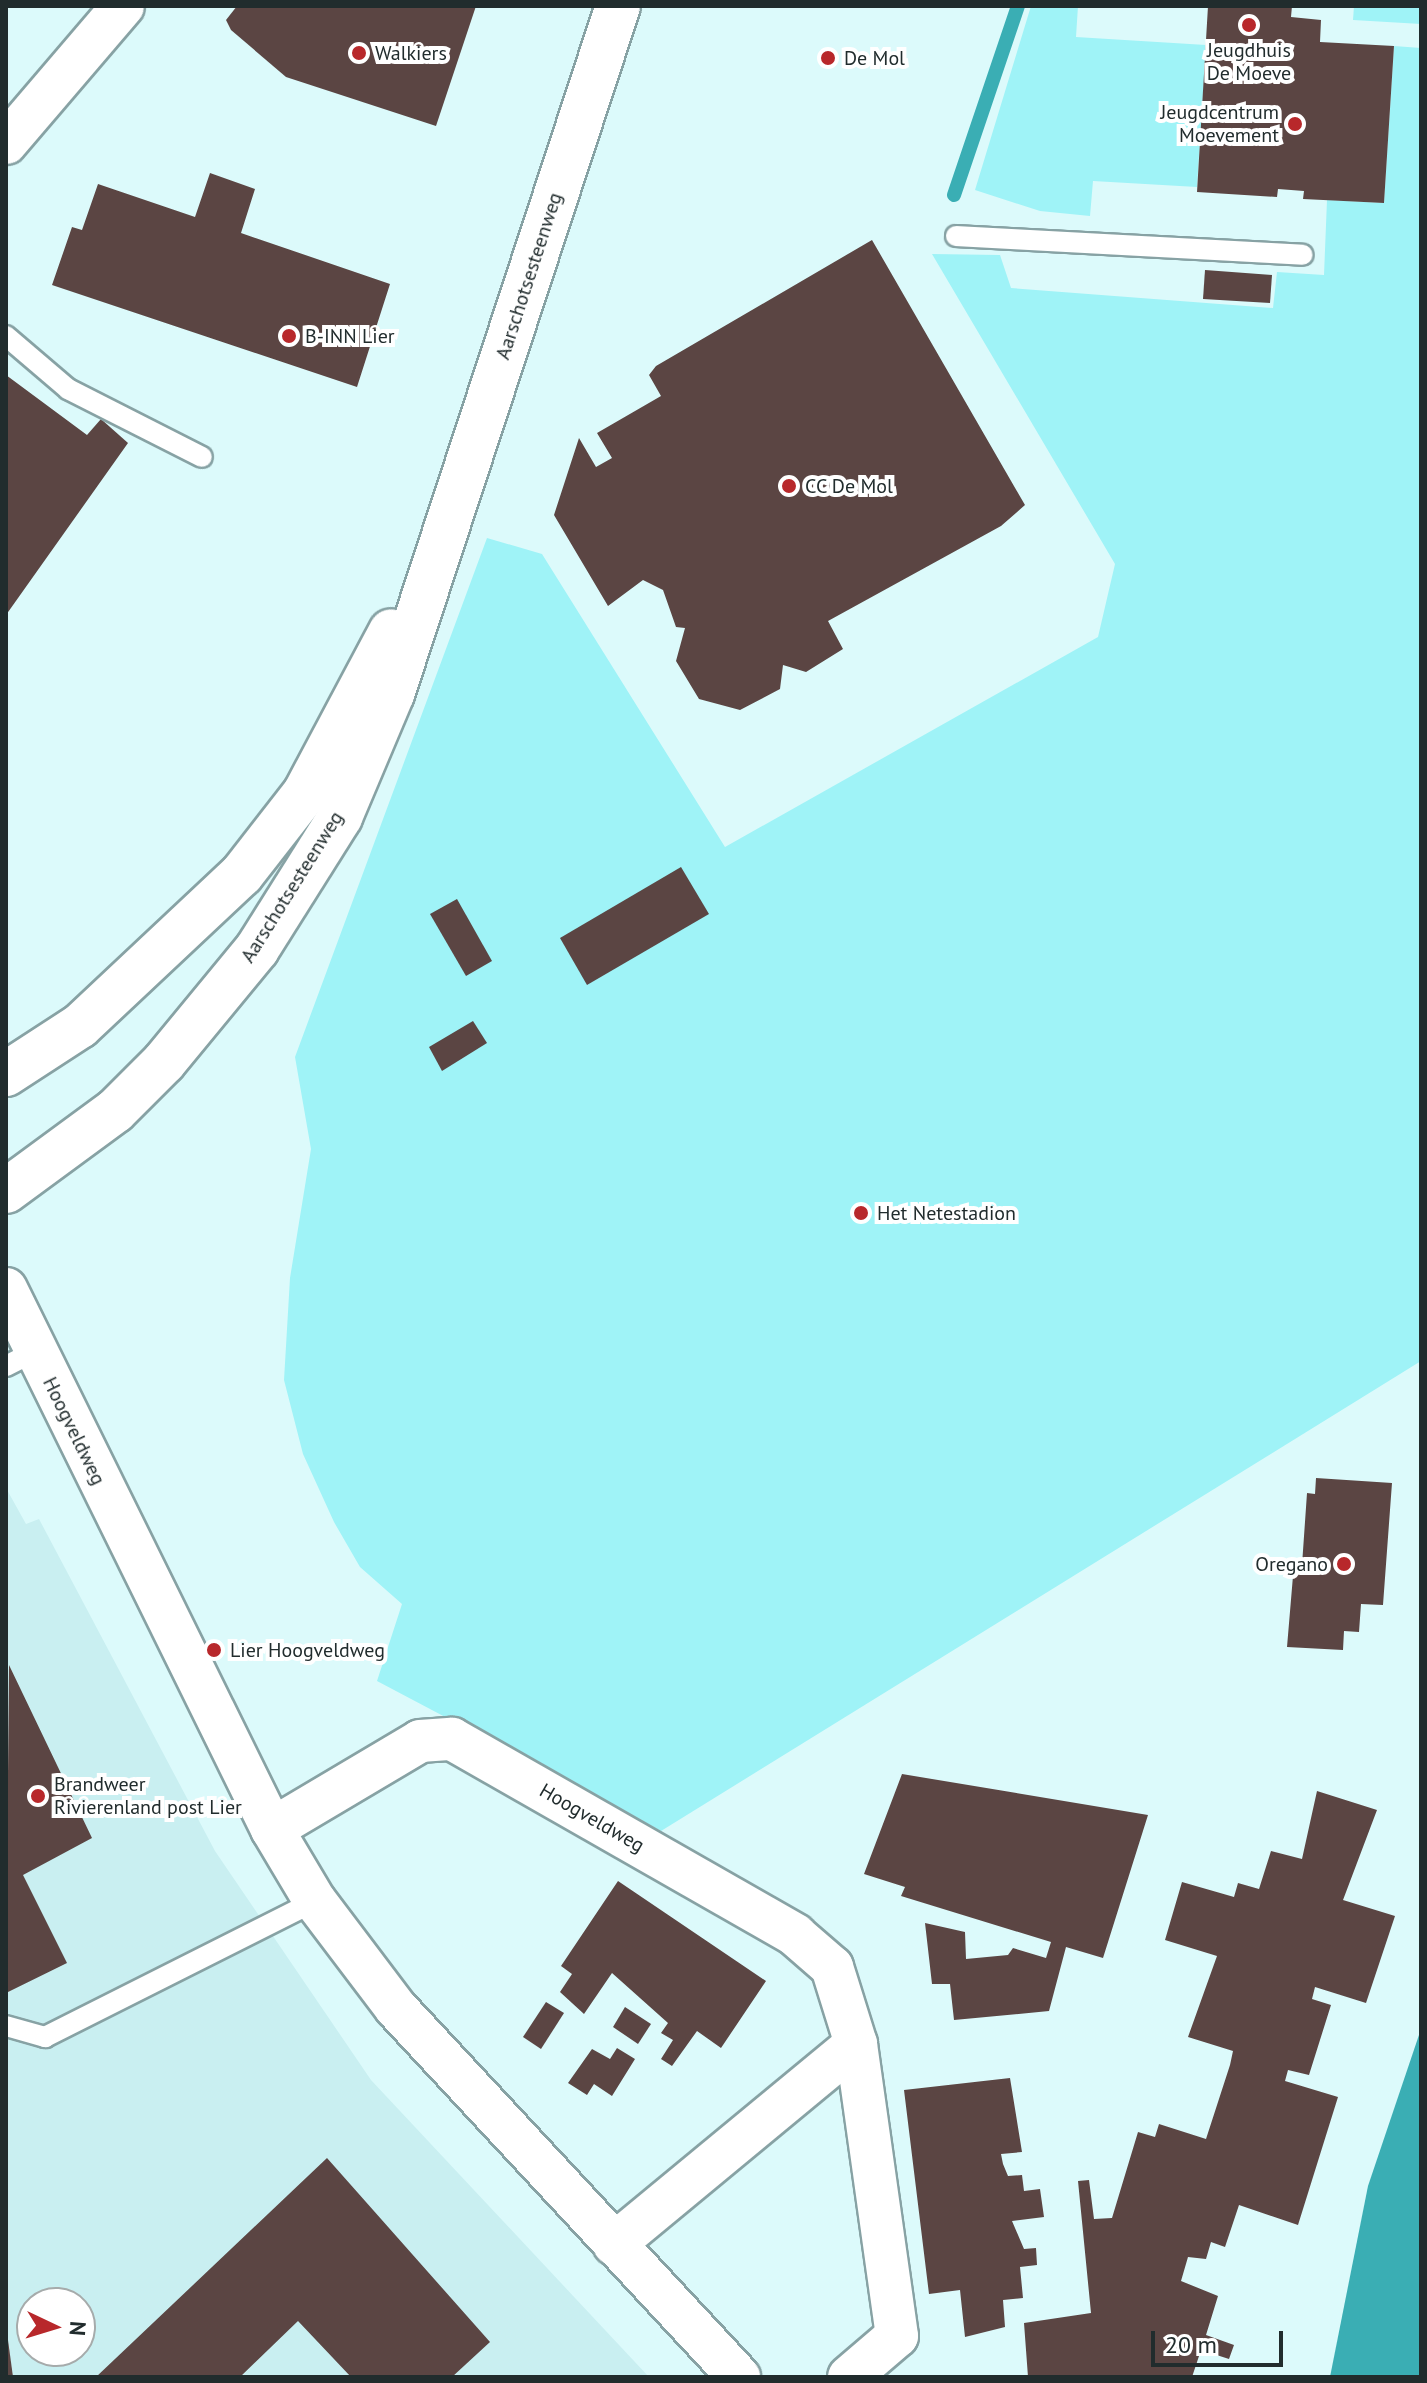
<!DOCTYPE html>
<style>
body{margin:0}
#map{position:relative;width:1427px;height:2383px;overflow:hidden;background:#dcfafb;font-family:"PT Sans",sans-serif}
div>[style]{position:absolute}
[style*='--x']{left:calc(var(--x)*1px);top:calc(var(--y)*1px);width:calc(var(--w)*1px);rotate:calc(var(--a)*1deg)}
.built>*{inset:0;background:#c9eff1}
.green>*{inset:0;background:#9ff3f7}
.water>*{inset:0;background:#3aaeb4}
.stream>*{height:14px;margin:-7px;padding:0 7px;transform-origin:7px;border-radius:7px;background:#3aaeb4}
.building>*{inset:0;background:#5b4543}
.roads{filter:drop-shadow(2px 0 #87a2a4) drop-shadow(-2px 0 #87a2a4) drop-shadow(0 2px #87a2a4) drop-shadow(0 -2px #87a2a4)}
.service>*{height:20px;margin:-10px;padding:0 10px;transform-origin:10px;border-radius:10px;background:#fff}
.minor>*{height:42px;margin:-21px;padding:0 21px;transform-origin:21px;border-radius:21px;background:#fff}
.tertiary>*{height:44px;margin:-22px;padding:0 22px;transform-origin:22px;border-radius:22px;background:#fff}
.dots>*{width:22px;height:22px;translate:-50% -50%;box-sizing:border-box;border:4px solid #fff;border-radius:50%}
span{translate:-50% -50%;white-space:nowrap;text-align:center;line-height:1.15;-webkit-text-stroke:8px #fff;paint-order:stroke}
.poi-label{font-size:20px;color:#212c2d}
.left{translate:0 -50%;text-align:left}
.right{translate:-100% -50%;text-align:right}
.street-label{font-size:20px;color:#212c2d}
.frame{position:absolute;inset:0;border:8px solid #212c2d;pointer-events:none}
.north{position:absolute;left:16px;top:2287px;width:80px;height:80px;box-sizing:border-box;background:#fff;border:2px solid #a6abab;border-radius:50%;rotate:94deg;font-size:22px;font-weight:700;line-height:32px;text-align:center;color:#212c2d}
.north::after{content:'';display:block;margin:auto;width:28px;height:36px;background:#b8282b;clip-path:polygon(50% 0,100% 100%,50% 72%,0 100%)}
.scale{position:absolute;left:1151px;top:2331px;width:132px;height:36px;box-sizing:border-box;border:4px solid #212c2d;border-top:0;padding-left:10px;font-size:24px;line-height:28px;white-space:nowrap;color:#212c2d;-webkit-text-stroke:6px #fff;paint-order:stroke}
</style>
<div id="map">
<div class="built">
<div style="clip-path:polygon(evenodd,6px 1488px,26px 1524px,39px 1519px,215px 1851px,371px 2080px,649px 2377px,6px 2377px,6px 1488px,32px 2303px,80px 2303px,80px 2351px,32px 2351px,32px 2303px)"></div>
</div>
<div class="green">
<div style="clip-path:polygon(1031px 6px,1078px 6px,1076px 37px,1206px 45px,1197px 187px,1093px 181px,1090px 216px,1040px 211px,975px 190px)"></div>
<div style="clip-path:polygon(1354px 6px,1421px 6px,1421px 24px,1353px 20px)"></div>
<div style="clip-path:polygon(1394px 46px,1421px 48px,1421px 1361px,661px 1831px,377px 1681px,402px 1604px,360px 1567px,334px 1522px,303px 1454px,284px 1380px,290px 1278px,311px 1149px,295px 1057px,487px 538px,542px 554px,725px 847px,1098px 637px,1115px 564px,932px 254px,1000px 255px,1011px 288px,1273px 308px,1277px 272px,1324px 275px,1327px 200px,1384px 203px)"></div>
</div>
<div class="water">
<div style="clip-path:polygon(1421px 2029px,1421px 2377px,1330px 2377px,1368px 2186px)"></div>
</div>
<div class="stream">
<div style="--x:954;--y:195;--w:200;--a:-71.3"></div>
</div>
<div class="building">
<div style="clip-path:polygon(237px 6px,476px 6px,436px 126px,286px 77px,231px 30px,226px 20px)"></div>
<div style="clip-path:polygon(1208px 6px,1292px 6px,1291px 17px,1321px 20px,1320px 42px,1394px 46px,1384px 203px,1303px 199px,1304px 191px,1278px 189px,1277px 197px,1197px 192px)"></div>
<div style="clip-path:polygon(210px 173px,255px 189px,241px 233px,390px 284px,357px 387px,52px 285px,72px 227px,82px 230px,98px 184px,195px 217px)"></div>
<div style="clip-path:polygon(872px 240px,1025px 505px,1001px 526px,828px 621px,843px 649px,806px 672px,783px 665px,780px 689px,740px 710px,699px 699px,676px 661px,685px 628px,676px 627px,663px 590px,643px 580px,608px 606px,554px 515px,579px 438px,596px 467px,612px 458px,597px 433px,661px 396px,649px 375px,656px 366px)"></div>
<div style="clip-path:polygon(1205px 270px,1272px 275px,1270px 303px,1203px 299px)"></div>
<div style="clip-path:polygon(6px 375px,87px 435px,101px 419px,128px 443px,6px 615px)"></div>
<div style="clip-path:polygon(681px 867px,709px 914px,587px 985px,560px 938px)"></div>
<div style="clip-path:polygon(457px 899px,492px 961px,466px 976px,430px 914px)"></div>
<div style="clip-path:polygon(473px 1021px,487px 1043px,442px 1071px,429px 1047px)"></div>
<div style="clip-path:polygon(1316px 1478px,1392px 1483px,1383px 1605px,1361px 1604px,1359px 1632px,1344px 1631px,1343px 1650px,1287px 1647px,1294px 1564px,1302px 1565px,1307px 1493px,1315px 1494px)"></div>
<div style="clip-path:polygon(9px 1665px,92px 1838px,23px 1875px,67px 1963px,6px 1993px)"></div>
<div style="clip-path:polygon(902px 1774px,1148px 1815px,1103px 1958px,1066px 1947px,1049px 2011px,954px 2020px,950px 1984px,932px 1984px,925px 1923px,965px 1932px,966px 1959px,1008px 1955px,1013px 1948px,1046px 1958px,1051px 1942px,901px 1896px,905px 1887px,864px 1874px)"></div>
<div style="clip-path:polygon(1317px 1791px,1377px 1810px,1343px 1900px,1395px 1916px,1366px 2003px,1315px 1987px,1312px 1999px,1331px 2005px,1309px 2075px,1288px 2070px,1285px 2081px,1338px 2097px,1298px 2225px,1239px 2205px,1225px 2247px,1211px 2242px,1206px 2259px,1188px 2257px,1181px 2281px,1218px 2296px,1206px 2335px,1234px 2345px,1229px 2359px,1201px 2350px,1192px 2377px,1028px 2377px,1024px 2323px,1091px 2313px,1078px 2181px,1089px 2180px,1094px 2219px,1112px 2218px,1138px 2132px,1155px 2137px,1159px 2124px,1206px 2139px,1230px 2065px,1233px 2051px,1188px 2037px,1217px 1956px,1165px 1940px,1182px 1882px,1234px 1897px,1238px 1883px,1259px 1889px,1271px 1851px,1302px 1859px)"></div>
<div style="clip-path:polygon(618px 1881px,766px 1981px,721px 2048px,697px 2031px,672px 2066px,661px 2059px,673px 2040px,661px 2033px,668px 2023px,612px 1973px,584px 2014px,560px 1992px,572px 1974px,561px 1966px)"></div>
<div style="clip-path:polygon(546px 2002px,564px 2013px,541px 2049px,523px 2037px)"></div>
<div style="clip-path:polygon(625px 2007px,651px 2024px,638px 2044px,613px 2027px)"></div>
<div style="clip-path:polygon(617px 2048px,635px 2059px,612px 2096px,594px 2084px,587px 2095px,568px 2083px,592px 2049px,610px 2059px)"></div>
<div style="clip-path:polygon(1010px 2078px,1022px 2152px,1001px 2154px,1003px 2164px,1008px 2176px,1022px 2175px,1024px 2191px,1040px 2189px,1044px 2217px,1012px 2221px,1024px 2249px,1036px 2248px,1037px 2265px,1020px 2267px,1023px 2298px,1003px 2300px,1005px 2327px,965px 2337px,960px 2290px,929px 2294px,904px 2090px)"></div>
<div style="clip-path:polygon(327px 2158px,490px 2342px,452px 2377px,351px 2377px,298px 2321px,240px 2377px,96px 2377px)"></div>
<div style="clip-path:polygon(6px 2340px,8px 2340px,13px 2377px,6px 2377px)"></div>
</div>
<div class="roads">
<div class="service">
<div style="--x:956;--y:236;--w:347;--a:3.1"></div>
<div style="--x:6;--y:336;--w:82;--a:40.5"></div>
<div style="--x:68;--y:389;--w:150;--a:26.9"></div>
<div style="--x:6;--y:1366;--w:33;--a:-27"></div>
<div style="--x:6;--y:2026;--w:41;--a:15.8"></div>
<div style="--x:45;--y:2037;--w:302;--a:-26.7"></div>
</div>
<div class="minor">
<div style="--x:6;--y:143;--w:180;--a:-49.5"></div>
<div style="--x:6;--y:1289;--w:602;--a:63.78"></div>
<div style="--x:272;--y:1829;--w:84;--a:59.2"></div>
<div style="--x:315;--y:1901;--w:134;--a:52.9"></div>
<div style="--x:396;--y:2008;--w:504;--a:47.09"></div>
<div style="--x:272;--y:1829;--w:172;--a:-30.7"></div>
<div style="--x:420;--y:1741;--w:32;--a:-4"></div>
<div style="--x:452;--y:1739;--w:395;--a:29.7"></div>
<div style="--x:795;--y:1935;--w:49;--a:40.9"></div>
<div style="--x:832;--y:1967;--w:81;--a:72.7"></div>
<div style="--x:856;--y:2044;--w:314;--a:140.4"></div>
<div style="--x:849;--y:2377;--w:63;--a:-40.5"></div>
<div style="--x:897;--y:2336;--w:295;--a:-98"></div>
</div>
<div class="tertiary">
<div style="--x:6;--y:1074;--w:88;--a:-33"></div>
<div style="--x:80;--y:1026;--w:222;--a:-43.2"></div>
<div style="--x:242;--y:874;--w:103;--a:-52.1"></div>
<div style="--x:305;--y:793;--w:183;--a:-62"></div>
<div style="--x:6;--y:1191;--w:135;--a:-36.3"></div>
<div style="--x:115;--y:1111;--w:69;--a:-45"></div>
<div style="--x:164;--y:1062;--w:146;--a:-50.5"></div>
<div style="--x:257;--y:949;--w:156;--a:-57.8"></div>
<div style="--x:340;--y:817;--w:134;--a:-67.1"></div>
<div style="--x:392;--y:694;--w:724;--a:-71.82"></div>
</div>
</div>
<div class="dots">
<div style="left:1249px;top:25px;background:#b8282b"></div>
<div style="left:359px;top:53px;background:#b8282b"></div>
<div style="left:828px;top:58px;background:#b8282b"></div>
<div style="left:1295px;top:124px;background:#b8282b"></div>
<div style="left:289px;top:336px;background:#b8282b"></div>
<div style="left:789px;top:486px;background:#b8282b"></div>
<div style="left:861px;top:1213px;background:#b8282b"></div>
<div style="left:1344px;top:1564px;background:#b8282b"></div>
<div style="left:214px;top:1650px;background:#b8282b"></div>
<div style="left:38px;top:1796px;background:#b8282b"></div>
</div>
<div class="poi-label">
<span style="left:1249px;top:62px">Jeugdhuis<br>De Moeve</span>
<span class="left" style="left:375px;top:53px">Walkiers</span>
<span class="left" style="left:844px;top:58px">De Mol</span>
<span class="right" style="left:1279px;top:124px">Jeugdcentrum<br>Moevement</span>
<span class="left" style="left:305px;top:336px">B-INN Lier</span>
<span class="left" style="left:805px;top:486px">CC De Mol</span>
<span class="left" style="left:877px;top:1213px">Het Netestadion</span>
<span class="right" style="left:1328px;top:1564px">Oregano</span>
<span class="left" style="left:230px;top:1650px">Lier Hoogveldweg</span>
<span class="left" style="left:54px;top:1796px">Brandweer<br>Rivierenland post Lier</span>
</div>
<div class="street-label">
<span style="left:529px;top:276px;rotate:-72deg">Aarschotsesteenweg</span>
<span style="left:292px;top:887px;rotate:-58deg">Aarschotsesteenweg</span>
<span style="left:74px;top:1431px;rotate:64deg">Hoogveldweg</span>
<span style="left:592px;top:1818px;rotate:30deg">Hoogveldweg</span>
</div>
<div class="frame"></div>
<div class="north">N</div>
<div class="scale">20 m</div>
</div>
